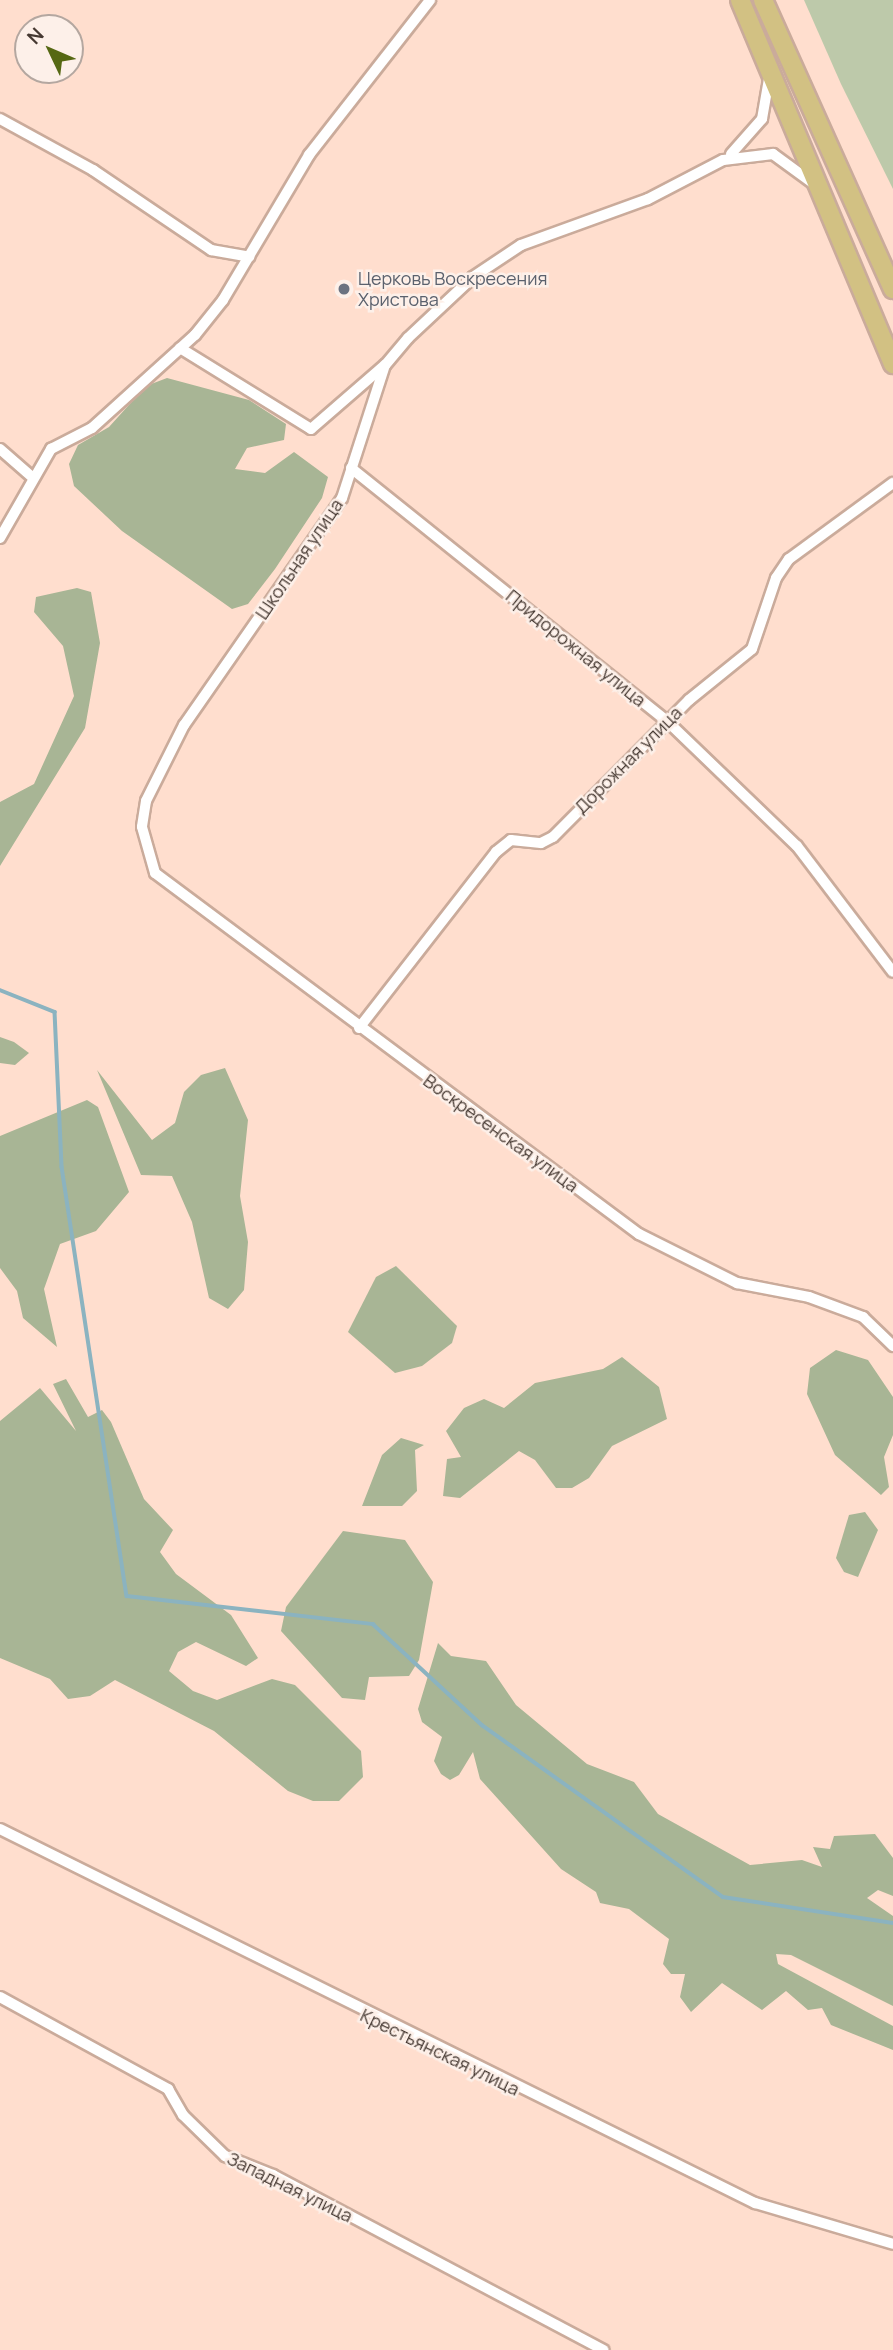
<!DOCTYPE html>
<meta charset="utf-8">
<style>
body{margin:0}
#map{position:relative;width:893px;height:2350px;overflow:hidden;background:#ffdece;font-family:Manrope,sans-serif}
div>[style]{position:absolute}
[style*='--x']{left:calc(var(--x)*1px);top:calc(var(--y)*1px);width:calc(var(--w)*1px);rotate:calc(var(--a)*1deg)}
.green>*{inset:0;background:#bdc9aa}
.forest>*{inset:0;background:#a8b595}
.stream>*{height:3.5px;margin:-1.75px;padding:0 1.75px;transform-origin:1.75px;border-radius:1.75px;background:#8bb3c0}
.roads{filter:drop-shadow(2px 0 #caab9b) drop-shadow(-2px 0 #caab9b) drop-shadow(0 2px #caab9b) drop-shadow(0 -2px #caab9b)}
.street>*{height:10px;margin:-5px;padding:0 5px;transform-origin:5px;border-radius:5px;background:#fff}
.primary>*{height:18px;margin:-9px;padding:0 9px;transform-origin:9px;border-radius:9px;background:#d2c183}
.dots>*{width:19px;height:19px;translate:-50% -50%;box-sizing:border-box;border:4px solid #fdf0e9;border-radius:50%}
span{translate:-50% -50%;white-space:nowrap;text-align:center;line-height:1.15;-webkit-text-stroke:5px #fdf0e9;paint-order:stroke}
.worship-label{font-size:18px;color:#5b616d}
.left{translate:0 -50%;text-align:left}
.street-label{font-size:18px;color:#463932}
.north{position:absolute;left:14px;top:14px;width:70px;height:70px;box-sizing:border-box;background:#fdf0e9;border:2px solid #b4a7a0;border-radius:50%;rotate:314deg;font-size:19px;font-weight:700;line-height:28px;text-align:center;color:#463932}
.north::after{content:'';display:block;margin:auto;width:24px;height:32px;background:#566813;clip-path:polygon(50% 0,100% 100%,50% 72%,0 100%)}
</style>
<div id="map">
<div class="green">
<div style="clip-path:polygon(804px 0,893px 0,893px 189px,841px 84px)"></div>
</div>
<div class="forest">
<div style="clip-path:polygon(167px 378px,249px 400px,286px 424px,284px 440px,247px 448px,235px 469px,265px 473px,294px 452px,328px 477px,322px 498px,275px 569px,248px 604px,232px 609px,122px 531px,74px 486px,69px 464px,78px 445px,109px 427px,146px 386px)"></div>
<div style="clip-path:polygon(77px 588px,91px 592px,100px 643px,85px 728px,0 866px,0 802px,34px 784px,74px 696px,63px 646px,34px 612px,36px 597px)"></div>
<div style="clip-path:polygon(0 1037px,14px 1042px,29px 1053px,15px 1065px,0 1063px)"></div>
<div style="clip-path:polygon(225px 1068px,248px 1120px,240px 1196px,248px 1242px,244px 1290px,228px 1309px,209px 1298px,192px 1222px,172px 1176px,141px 1175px,97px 1070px,152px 1140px,175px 1123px,184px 1092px,201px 1075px)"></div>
<div style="clip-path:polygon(87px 1100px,98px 1107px,129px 1192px,96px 1231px,60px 1244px,44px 1289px,57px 1347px,23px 1318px,17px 1291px,0 1268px,0 1136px)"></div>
<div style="clip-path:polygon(396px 1266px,457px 1326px,452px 1343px,422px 1366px,395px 1373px,348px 1332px,376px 1277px)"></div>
<div style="clip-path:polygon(836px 1350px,868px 1360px,893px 1397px,893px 1435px,884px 1457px,889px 1487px,881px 1495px,835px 1455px,807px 1394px,810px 1368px)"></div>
<div style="clip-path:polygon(622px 1357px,659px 1387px,667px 1419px,612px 1446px,589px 1478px,572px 1488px,556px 1488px,535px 1460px,519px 1451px,460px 1498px,443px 1496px,447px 1459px,461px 1457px,446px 1431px,464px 1408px,484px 1399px,504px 1408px,535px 1383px,603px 1369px)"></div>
<div style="clip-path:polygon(66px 1379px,88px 1417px,102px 1410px,111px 1422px,144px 1499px,173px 1530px,160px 1552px,176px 1574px,231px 1615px,258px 1658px,246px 1666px,196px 1642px,178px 1652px,169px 1671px,193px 1691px,217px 1700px,272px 1679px,295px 1685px,361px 1751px,363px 1777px,339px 1801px,313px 1801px,288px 1791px,214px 1731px,115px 1680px,90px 1696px,68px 1699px,50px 1679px,0 1658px,0 1421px,40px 1388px,76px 1431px,53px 1384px)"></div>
<div style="clip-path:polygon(401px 1438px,424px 1445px,415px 1450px,417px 1491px,402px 1506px,362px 1506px,382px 1455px)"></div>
<div style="clip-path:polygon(865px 1512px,878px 1530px,858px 1577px,844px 1572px,836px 1558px,849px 1515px)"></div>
<div style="clip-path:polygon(343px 1531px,405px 1540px,433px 1582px,419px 1660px,409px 1676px,369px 1677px,365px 1700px,342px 1698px,281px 1631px,286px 1607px)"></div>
<div style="clip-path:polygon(438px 1643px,451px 1656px,486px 1661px,516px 1705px,587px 1764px,634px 1782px,658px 1814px,750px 1865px,802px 1860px,822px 1867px,813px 1847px,830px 1849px,834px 1836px,875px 1834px,893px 1858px,893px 1896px,878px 1890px,867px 1898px,893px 1916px,893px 2006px,791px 1955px,776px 1954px,778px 1964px,893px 2026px,893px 2050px,831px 2025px,822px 2008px,808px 2010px,786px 1991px,762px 2010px,722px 1983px,691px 2012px,680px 1997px,685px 1974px,671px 1974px,663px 1964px,669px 1939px,629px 1909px,600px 1903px,596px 1892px,561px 1869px,480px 1779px,473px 1752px,459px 1775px,450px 1780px,441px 1774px,434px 1761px,442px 1737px,422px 1722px,418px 1709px)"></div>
</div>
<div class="stream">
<div style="--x:0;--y:990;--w:59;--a:21.8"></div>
<div style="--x:55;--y:1012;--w:155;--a:87.4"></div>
<div style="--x:62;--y:1167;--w:434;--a:81.4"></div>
<div style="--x:127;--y:1596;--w:248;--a:6.5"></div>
<div style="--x:373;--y:1624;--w:149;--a:42.8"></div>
<div style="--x:482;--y:1725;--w:296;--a:35.5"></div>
<div style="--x:723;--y:1897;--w:172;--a:8.7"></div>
</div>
<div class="roads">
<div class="street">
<div style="--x:0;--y:119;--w:106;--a:28.7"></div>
<div style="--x:93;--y:170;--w:143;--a:34.1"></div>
<div style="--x:211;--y:250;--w:39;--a:10"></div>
<div style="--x:731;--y:154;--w:47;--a:-48.5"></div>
<div style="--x:762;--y:119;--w:41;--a:-80.1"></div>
<div style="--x:814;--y:184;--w:51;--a:-143.8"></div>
<div style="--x:773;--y:154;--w:50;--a:173.2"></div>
<div style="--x:723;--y:160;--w:85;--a:152.5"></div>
<div style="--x:648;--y:199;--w:135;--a:160.1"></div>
<div style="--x:521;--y:245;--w:58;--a:146.3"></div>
<div style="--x:473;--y:277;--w:89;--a:136.8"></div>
<div style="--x:408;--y:338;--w:35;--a:130"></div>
<div style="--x:385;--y:365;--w:140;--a:107.9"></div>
<div style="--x:342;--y:498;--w:277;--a:124.8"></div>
<div style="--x:184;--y:725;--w:85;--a:116.6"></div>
<div style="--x:146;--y:801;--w:26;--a:99"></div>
<div style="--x:142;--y:827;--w:48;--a:74.2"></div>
<div style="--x:155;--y:873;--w:604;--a:36.72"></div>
<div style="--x:639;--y:1234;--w:110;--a:26.6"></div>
<div style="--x:737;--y:1283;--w:73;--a:11"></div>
<div style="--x:809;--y:1297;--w:58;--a:20.3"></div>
<div style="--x:863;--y:1317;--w:42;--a:44"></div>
<div style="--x:180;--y:348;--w:154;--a:31.7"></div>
<div style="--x:311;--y:429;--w:98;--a:-40.9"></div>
<div style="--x:0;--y:449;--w:41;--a:41.1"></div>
<div style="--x:351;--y:468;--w:405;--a:38.7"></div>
<div style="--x:667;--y:721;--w:180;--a:43.9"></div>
<div style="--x:797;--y:846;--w:158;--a:52.7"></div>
<div style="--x:0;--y:538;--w:103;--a:-60.2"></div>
<div style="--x:51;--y:449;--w:46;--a:-27.1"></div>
<div style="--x:92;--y:428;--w:139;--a:-42.1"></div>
<div style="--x:195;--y:335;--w:45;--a:-51.3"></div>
<div style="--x:223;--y:300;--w:169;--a:-59.3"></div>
<div style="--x:309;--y:155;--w:197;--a:-52"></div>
<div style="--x:359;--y:1028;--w:223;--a:-52.1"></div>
<div style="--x:496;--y:852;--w:19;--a:-39"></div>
<div style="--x:511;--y:840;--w:30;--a:6"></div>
<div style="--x:541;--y:843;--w:13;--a:-27"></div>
<div style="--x:553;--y:837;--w:193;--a:-45.2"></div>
<div style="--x:689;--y:700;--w:81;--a:-39"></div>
<div style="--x:752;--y:649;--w:75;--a:-71.3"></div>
<div style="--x:776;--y:578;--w:23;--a:-56"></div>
<div style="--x:789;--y:559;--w:129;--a:-36.2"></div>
<div style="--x:0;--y:1829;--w:843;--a:26.35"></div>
<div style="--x:755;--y:2203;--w:144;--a:16.5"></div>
<div style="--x:0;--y:1997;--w:192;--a:28.7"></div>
<div style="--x:168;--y:2089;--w:30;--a:60"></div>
<div style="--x:183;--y:2115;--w:59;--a:44.3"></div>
<div style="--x:225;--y:2156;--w:52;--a:21.6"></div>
<div style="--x:273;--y:2175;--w:374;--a:27.9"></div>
</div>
<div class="primary">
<div style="--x:740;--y:0;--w:395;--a:67.2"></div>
<div style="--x:763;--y:0;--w:317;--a:65.8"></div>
</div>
</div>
<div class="dots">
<div style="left:344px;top:289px;background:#6b7280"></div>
</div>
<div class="worship-label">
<span class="left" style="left:358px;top:289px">Церковь Воскресения<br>Христова</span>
</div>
<div class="street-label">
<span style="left:299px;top:559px;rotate:-56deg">Школьная улица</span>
<span style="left:576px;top:648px;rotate:39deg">Придорожная улица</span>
<span style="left:628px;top:760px;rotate:-45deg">Дорожная улица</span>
<span style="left:501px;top:1133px;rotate:36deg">Воскресенская улица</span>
<span style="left:440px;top:2052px;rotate:26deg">Крестьянская улица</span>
<span style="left:290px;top:2187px;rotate:26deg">Западная улица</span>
</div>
<div class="north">N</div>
</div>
